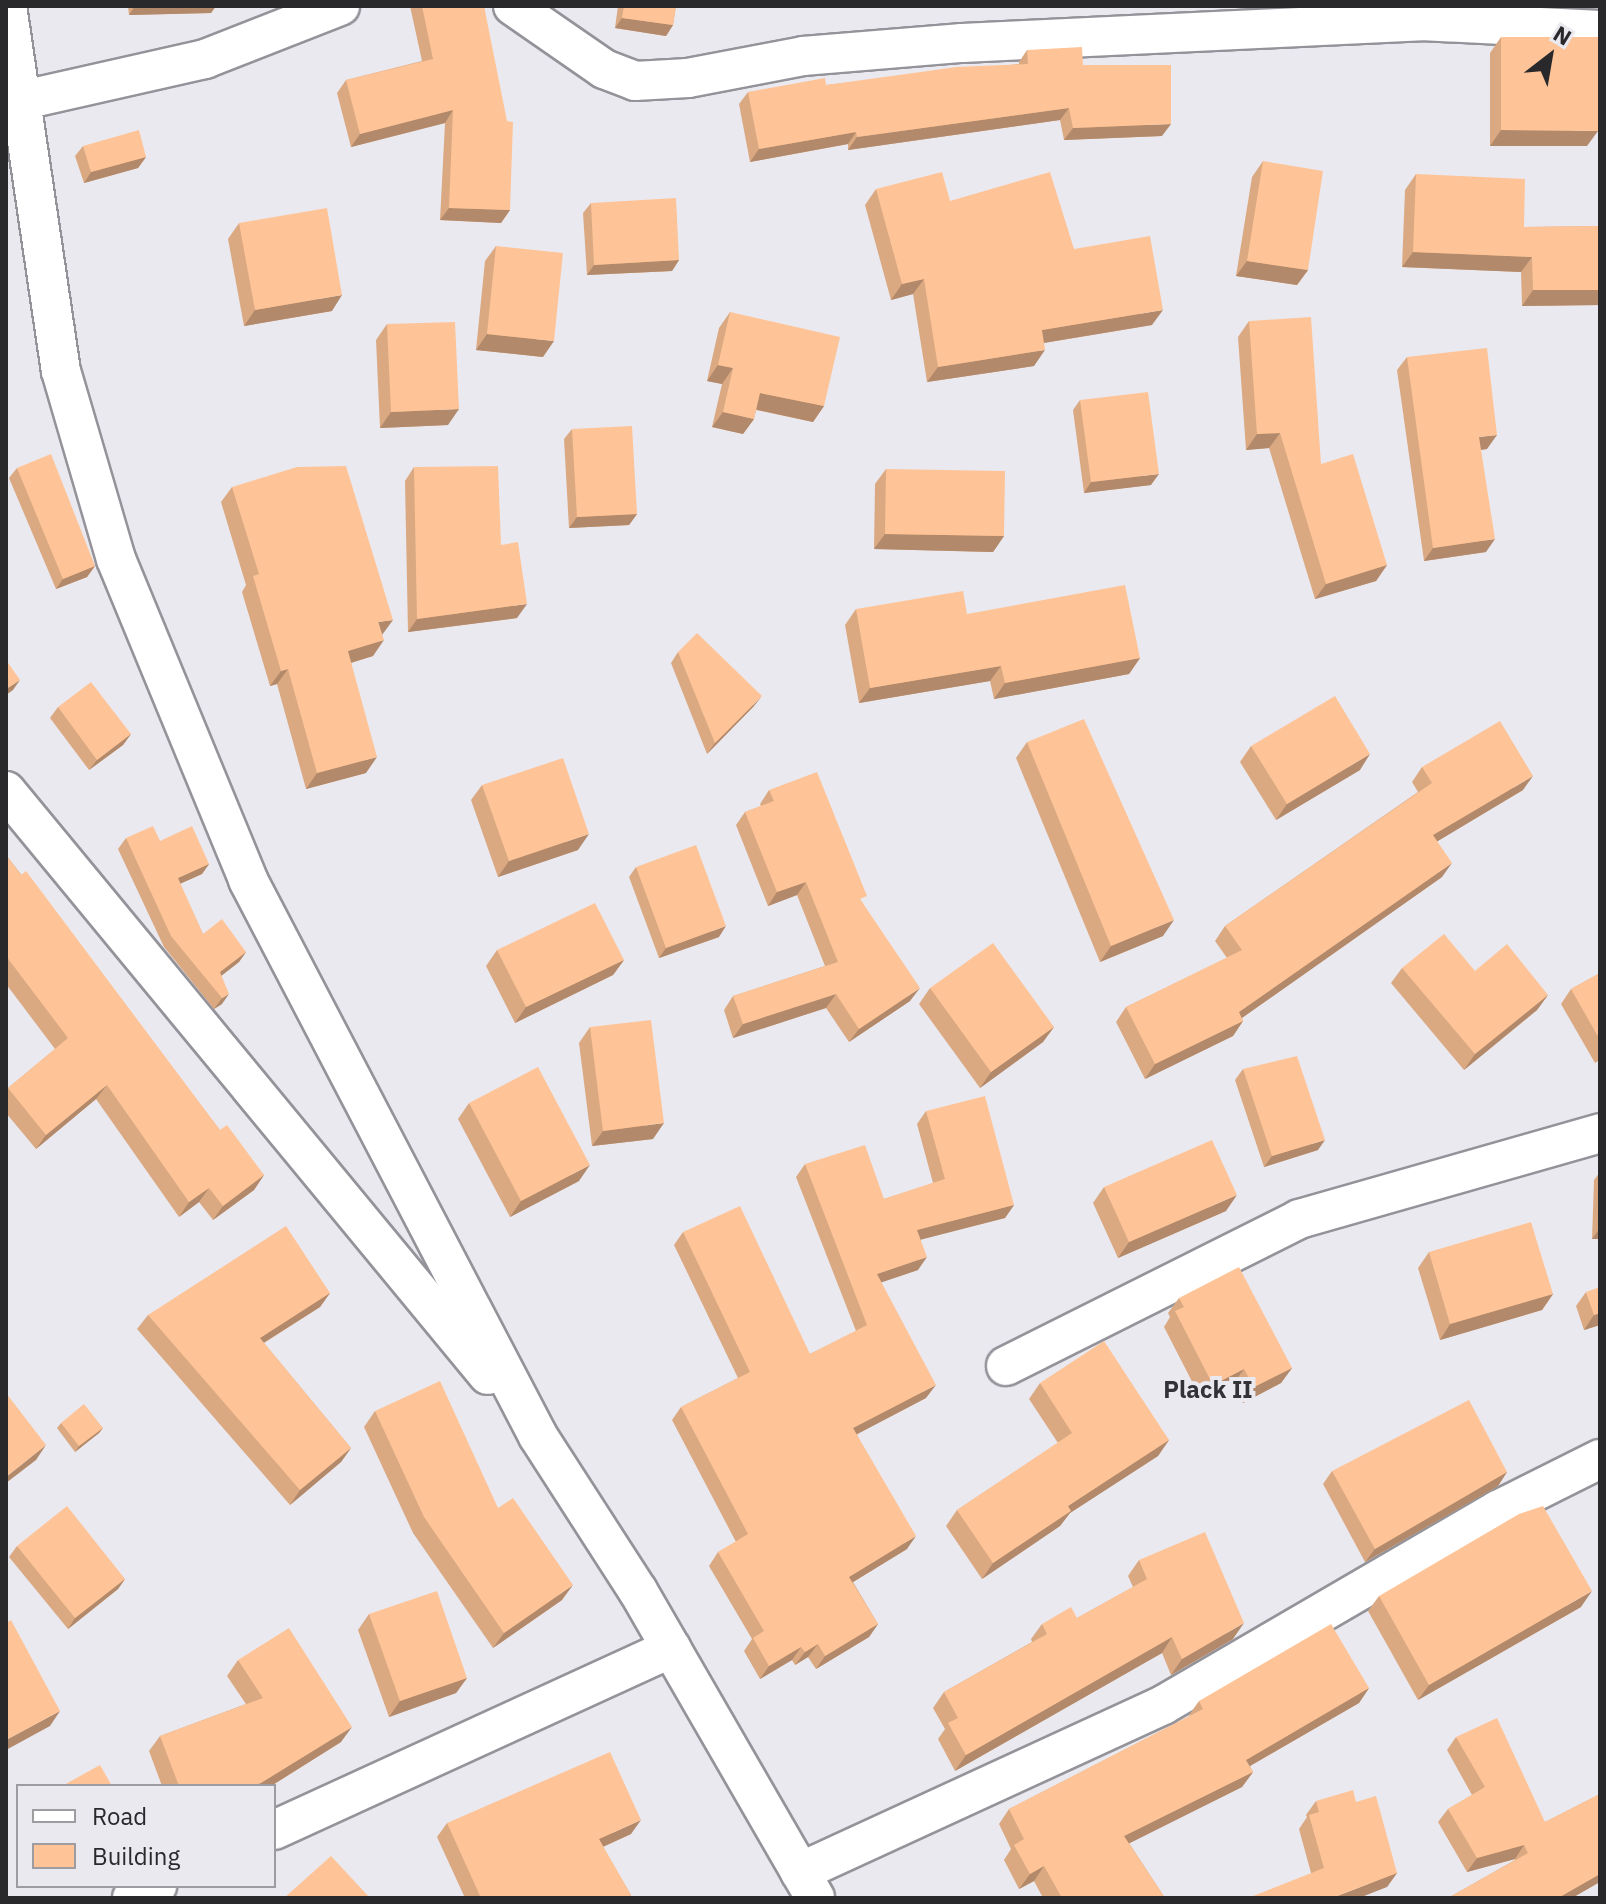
<!DOCTYPE html>
<style>
body{margin:0}
#map{position:relative;width:1606px;height:1904px;overflow:hidden;background:#eae9f0;font-family:"IBM Plex Sans",sans-serif}
div>[style]{position:absolute}
[style*='--x']{left:calc(var(--x)*1px);top:calc(var(--y)*1px);width:calc(var(--w)*1px);rotate:calc(var(--a)*1deg)}
.roads{filter:drop-shadow(2px 0 #94939a) drop-shadow(-2px 0 #94939a) drop-shadow(0 2px #94939a) drop-shadow(0 -2px #94939a)}
.street>*{height:38px;margin:-19px;padding:0 19px;transform-origin:19px;border-radius:19px;background:#fff}
.wall>*{inset:0;background:#daa982}
.shaded-wall>*{inset:0;background:#b2896a}
.building>*{inset:0;background:#fec497}
span{translate:-50% -50%;white-space:nowrap;text-align:center;line-height:1.15;-webkit-text-stroke:8px #eae9f0;paint-order:stroke}
.neighbourhood-label{font-size:24px;color:#333237;font-weight:700}
.frame{position:absolute;inset:0;border:8px solid #29292b;pointer-events:none}
.legend{position:absolute;left:16px;top:1784px;width:260px;height:104px;box-sizing:border-box;background:#eae9f0;border:2px solid #9d9ca1;margin:0;padding:10px 14px;list-style:none;font-size:24px;color:#29292b}
.legend li{display:flex;align-items:center;gap:16px;height:40px}
.legend b{width:40px;border:2px solid #9d9ca1}
.north{position:absolute;left:1510px;top:16px;width:80px;height:80px;-webkit-text-stroke:6px #eae9f0;paint-order:stroke;rotate:31deg;font-size:22px;font-weight:700;line-height:32px;text-align:center;color:#29292b}
.north::after{content:'';display:block;margin:auto;width:28px;height:36px;background:#29292b;clip-path:polygon(50% 0,100% 100%,50% 72%,0 100%)}
</style>
<div id="map">
<div class="roads">
<div class="street">
<div style="--x:7;--y:6;--w:369;--a:81.6"></div>
<div style="--x:61;--y:371;--w:196;--a:73.7"></div>
<div style="--x:116;--y:559;--w:347;--a:67.6"></div>
<div style="--x:248;--y:880;--w:627;--a:62.45"></div>
<div style="--x:538;--y:1436;--w:184;--a:57.2"></div>
<div style="--x:638;--y:1591;--w:354;--a:60"></div>
<div style="--x:513;--y:6;--w:111;--a:34.7"></div>
<div style="--x:604;--y:69;--w:33;--a:21"></div>
<div style="--x:635;--y:81;--w:53;--a:-3.2"></div>
<div style="--x:688;--y:78;--w:117;--a:-10.8"></div>
<div style="--x:803;--y:56;--w:160;--a:-4.7"></div>
<div style="--x:962;--y:43;--w:460;--a:-2.7"></div>
<div style="--x:1421;--y:21;--w:179;--a:2.9"></div>
<div style="--x:19;--y:101;--w:191;--a:-12.7"></div>
<div style="--x:205;--y:59;--w:145;--a:-21.4"></div>
<div style="--x:6;--y:791;--w:757;--a:50.47"></div>
<div style="--x:1006;--y:1366;--w:328;--a:-26.6"></div>
<div style="--x:1299;--y:1219;--w:313;--a:-15.9"></div>
<div style="--x:274;--y:1830;--w:437;--a:-24.6"></div>
<div style="--x:800;--y:1872;--w:400;--a:-24.7"></div>
<div style="--x:1163;--y:1705;--w:388;--a:-30.2"></div>
<div style="--x:1498;--y:1510;--w:114;--a:-26.6"></div>
<div style="--x:132;--y:1898;--w:28;--a:-26"></div>
</div>
</div>
<div class="wall">
<div style="clip-path:polygon(128px 6px,216px 6px,211px 13px,129px 15px)"></div>
<div style="clip-path:polygon(410px 6px,484px 6px,510px 210px,501px 223px,440px 220px,445px 123px,351px 147px,337px 93px,346px 80px,422px 61px)"></div>
<div style="clip-path:polygon(618px 6px,676px 6px,673px 25px,666px 36px,615px 28px)"></div>
<div style="clip-path:polygon(1501px 37px,1587px 146px,1490px 146px,1490px 53px)"></div>
<div style="clip-path:polygon(1027px 50px,1083px 65px,1162px 136px,1064px 140px,1060px 120px,848px 150px,848px 144px,750px 162px,739px 104px,748px 92px,826px 85px,1019px 64px,1019px 62px)"></div>
<div style="clip-path:polygon(83px 146px,146px 157px,138px 168px,84px 183px,75px 156px)"></div>
<div style="clip-path:polygon(1263px 161px,1308px 270px,1297px 285px,1236px 276px,1252px 177px)"></div>
<div style="clip-path:polygon(1416px 174px,1524px 227px,1600px 226px,1600px 305px,1522px 306px,1521px 272px,1402px 267px,1405px 190px)"></div>
<div style="clip-path:polygon(876px 189px,950px 201px,1074px 249px,1152px 325px,1044px 343px,1034px 366px,927px 382px,913px 294px,891px 300px,865px 205px)"></div>
<div style="clip-path:polygon(591px 203px,679px 260px,672px 271px,587px 275px,583px 213px)"></div>
<div style="clip-path:polygon(239px 223px,332px 311px,244px 326px,228px 239px)"></div>
<div style="clip-path:polygon(496px 246px,543px 357px,476px 350px,485px 261px)"></div>
<div style="clip-path:polygon(730px 312px,824px 406px,813px 422px,756px 410px,754px 419px,743px 434px,712px 427px,722px 384px,707px 381px,719px 328px)"></div>
<div style="clip-path:polygon(1249px 321px,1321px 464px,1387px 565px,1376px 581px,1315px 599px,1269px 448px,1246px 450px,1238px 337px)"></div>
<div style="clip-path:polygon(387px 324px,448px 425px,380px 428px,376px 340px)"></div>
<div style="clip-path:polygon(1407px 357px,1487px 449px,1481px 450px,1486px 552px,1424px 561px,1397px 370px)"></div>
<div style="clip-path:polygon(1080px 400px,1151px 485px,1084px 493px,1073px 410px)"></div>
<div style="clip-path:polygon(572px 429px,637px 514px,629px 525px,569px 528px,564px 439px)"></div>
<div style="clip-path:polygon(414px 467px,501px 545px,517px 618px,408px 632px,405px 481px)"></div>
<div style="clip-path:polygon(17px 468px,95px 566px,87px 577px,56px 589px,9px 478px)"></div>
<div style="clip-path:polygon(886px 469px,1004px 536px,993px 552px,874px 549px,875px 484px)"></div>
<div style="clip-path:polygon(232px 487px,382px 635px,373px 656px,351px 663px,366px 773px,306px 789px,277px 684px,270px 686px,242px 592px,246px 585px,221px 502px)"></div>
<div style="clip-path:polygon(856px 609px,967px 614px,1140px 658px,1129px 674px,994px 699px,990px 681px,859px 703px,845px 625px)"></div>
<div style="clip-path:polygon(678px 652px,754px 706px,707px 754px,671px 663px)"></div>
<div style="clip-path:polygon(58px 707px,131px 734px,123px 745px,89px 770px,50px 718px)"></div>
<div style="clip-path:polygon(1027px 742px,1163px 936px,1100px 962px,1016px 758px)"></div>
<div style="clip-path:polygon(1251px 746px,1360px 770px,1276px 820px,1240px 762px)"></div>
<div style="clip-path:polygon(1422px 767px,1523px 790px,1437px 841px,1442px 877px,1242px 1018px,1243px 1021px,1233px 1036px,1145px 1079px,1116px 1022px,1126px 1007px,1227px 958px,1215px 941px,1225px 926px,1418px 792px,1412px 782px)"></div>
<div style="clip-path:polygon(482px 785px,578px 850px,498px 877px,471px 800px)"></div>
<div style="clip-path:polygon(769px 790px,862px 902px,910px 1001px,849px 1042px,826px 1008px,733px 1038px,724px 1010px,733px 996px,825px 966px,797px 895px,768px 906px,736px 825px,745px 812px,761px 806px,760px 804px)"></div>
<div style="clip-path:polygon(126px 838px,160px 841px,209px 864px,202px 874px,180px 884px,203px 934px,246px 952px,239px 962px,221px 976px,222px 1004px,214px 1009px,164px 947px,118px 849px)"></div>
<div style="clip-path:polygon(6px 855px,220px 1130px,264px 1175px,254px 1190px,213px 1220px,199px 1202px,179px 1217px,96px 1099px,36px 1149px,6px 1113px,6px 1091px,8px 1088px,55px 1049px,6px 984px)"></div>
<div style="clip-path:polygon(636px 867px,719px 937px,659px 958px,629px 877px)"></div>
<div style="clip-path:polygon(497px 950px,624px 960px,613px 975px,515px 1023px,486px 966px)"></div>
<div style="clip-path:polygon(1402px 968px,1475px 971px,1548px 995px,1537px 1010px,1464px 1070px,1391px 983px)"></div>
<div style="clip-path:polygon(1600px 973px,1600px 1060px,1595px 1063px,1561px 1004px,1571px 989px)"></div>
<div style="clip-path:polygon(930px 988px,1054px 1027px,1043px 1042px,980px 1088px,919px 1004px)"></div>
<div style="clip-path:polygon(590px 1027px,653px 1139px,592px 1146px,579px 1043px)"></div>
<div style="clip-path:polygon(1243px 1069px,1318px 1150px,1264px 1167px,1235px 1080px)"></div>
<div style="clip-path:polygon(469px 1103px,579px 1181px,510px 1217px,458px 1119px)"></div>
<div style="clip-path:polygon(926px 1111px,1014px 1205px,1005px 1218px,921px 1239px,918px 1270px,881px 1282px,926px 1398px,857px 1434px,907px 1549px,853px 1582px,878px 1624px,869px 1637px,816px 1669px,808px 1657px,795px 1665px,792px 1660px,760px 1679px,744px 1651px,752px 1639px,709px 1566px,718px 1552px,736px 1542px,672px 1420px,681px 1407px,738px 1378px,674px 1245px,683px 1232px,810px 1354px,856px 1331px,796px 1177px,805px 1164px,884px 1199px,933px 1183px,917px 1124px)"></div>
<div style="clip-path:polygon(1600px 1172px,1600px 1239px,1592px 1239px,1594px 1180px)"></div>
<div style="clip-path:polygon(1104px 1187px,1226px 1211px,1118px 1258px,1093px 1203px)"></div>
<div style="clip-path:polygon(1429px 1252px,1553px 1294px,1542px 1310px,1440px 1340px,1418px 1268px)"></div>
<div style="clip-path:polygon(1586px 1292px,1600px 1325px,1584px 1330px,1576px 1306px)"></div>
<div style="clip-path:polygon(330px 1293px,320px 1307px,264px 1343px,351px 1448px,341px 1462px,290px 1505px,137px 1329px,148px 1315px)"></div>
<div style="clip-path:polygon(1179px 1298px,1292px 1368px,1281px 1383px,1243px 1403px,1233px 1384px,1202px 1401px,1164px 1327px,1170px 1317px,1168px 1313px)"></div>
<div style="clip-path:polygon(1040px 1383px,1169px 1440px,1158px 1456px,1070px 1513px,1060px 1526px,982px 1579px,946px 1526px,957px 1510px,1058px 1443px,1029px 1399px)"></div>
<div style="clip-path:polygon(375px 1411px,498px 1508px,562px 1600px,493px 1648px,413px 1533px,364px 1427px)"></div>
<div style="clip-path:polygon(61px 1423px,103px 1428px,99px 1433px,75px 1452px,57px 1428px)"></div>
<div style="clip-path:polygon(1332px 1471px,1507px 1472px,1498px 1486px,1365px 1562px,1323px 1484px)"></div>
<div style="clip-path:polygon(17px 1546px,125px 1579px,118px 1589px,68px 1629px,9px 1557px)"></div>
<div style="clip-path:polygon(1139px 1560px,1233px 1639px,1171px 1675px,1162px 1653px,955px 1771px,938px 1739px,945px 1729px,933px 1708px,944px 1692px,1032px 1642px,1031px 1639px,1042px 1624px,1077px 1618px,1133px 1587px,1128px 1576px)"></div>
<div style="clip-path:polygon(1379px 1596px,1581px 1607px,1418px 1700px,1368px 1611px)"></div>
<div style="clip-path:polygon(369px 1614px,467px 1678px,456px 1693px,389px 1717px,358px 1630px)"></div>
<div style="clip-path:polygon(238px 1660px,341px 1742px,271px 1786px,162px 1786px,149px 1751px,160px 1736px,246px 1704px,227px 1676px)"></div>
<div style="clip-path:polygon(1369px 1688px,1359px 1703px,1250px 1766px,1253px 1772px,1242px 1787px,1129px 1843px,1165px 1898px,1043px 1898px,1034px 1881px,1019px 1889px,1004px 1860px,1011px 1849px,999px 1824px,1009px 1809px,1190px 1716px,1189px 1715px,1199px 1701px)"></div>
<div style="clip-path:polygon(1456px 1737px,1545px 1822px,1600px 1794px,1600px 1886px,1598px 1883px,1572px 1898px,1448px 1898px,1515px 1860px,1515px 1859px,1467px 1872px,1438px 1822px,1448px 1809px,1472px 1795px,1447px 1750px)"></div>
<div style="clip-path:polygon(1316px 1801px,1356px 1802px,1397px 1873px,1387px 1887px,1311px 1873px,1299px 1829px,1307px 1817px,1306px 1815px)"></div>
<div style="clip-path:polygon(447px 1823px,631px 1834px,603px 1847px,631px 1895px,629px 1898px,465px 1898px,437px 1837px)"></div>
</div>
<div class="shaded-wall">
<div style="clip-path:polygon(135px 6px,216px 6px,211px 13px,129px 15px)"></div>
<div style="clip-path:polygon(622px 18px,673px 25px,666px 36px,615px 28px)"></div>
<div style="clip-path:polygon(1069px 108px,1060px 120px,848px 150px,857px 137px)"></div>
<div style="clip-path:polygon(453px 110px,445px 123px,351px 147px,360px 134px)"></div>
<div style="clip-path:polygon(1171px 124px,1162px 136px,1064px 140px,1073px 128px)"></div>
<div style="clip-path:polygon(1501px 130px,1598px 131px,1587px 146px,1490px 146px)"></div>
<div style="clip-path:polygon(856px 132px,848px 144px,750px 162px,759px 149px)"></div>
<div style="clip-path:polygon(146px 157px,138px 168px,84px 183px,91px 172px)"></div>
<div style="clip-path:polygon(449px 208px,510px 210px,501px 223px,440px 220px)"></div>
<div style="clip-path:polygon(1413px 252px,1532px 257px,1521px 272px,1402px 267px)"></div>
<div style="clip-path:polygon(679px 260px,672px 271px,587px 275px,594px 265px)"></div>
<div style="clip-path:polygon(1247px 261px,1308px 270px,1297px 285px,1236px 276px)"></div>
<div style="clip-path:polygon(924px 279px,913px 294px,891px 300px,902px 284px)"></div>
<div style="clip-path:polygon(1533px 290px,1600px 290px,1600px 305px,1522px 306px)"></div>
<div style="clip-path:polygon(342px 295px,332px 311px,244px 326px,255px 310px)"></div>
<div style="clip-path:polygon(1163px 310px,1152px 325px,1031px 345px,1042px 330px)"></div>
<div style="clip-path:polygon(487px 334px,554px 341px,543px 357px,476px 350px)"></div>
<div style="clip-path:polygon(1045px 350px,1034px 366px,927px 382px,938px 367px)"></div>
<div style="clip-path:polygon(718px 365px,733px 368px,722px 384px,707px 381px)"></div>
<div style="clip-path:polygon(760px 393px,824px 406px,813px 422px,749px 408px)"></div>
<div style="clip-path:polygon(459px 409px,448px 425px,380px 428px,391px 412px)"></div>
<div style="clip-path:polygon(723px 412px,754px 419px,743px 434px,712px 427px)"></div>
<div style="clip-path:polygon(1280px 433px,1269px 448px,1246px 450px,1257px 434px)"></div>
<div style="clip-path:polygon(1497px 435px,1487px 449px,1470px 451px,1479px 437px)"></div>
<div style="clip-path:polygon(1159px 474px,1151px 485px,1084px 493px,1091px 482px)"></div>
<div style="clip-path:polygon(637px 514px,629px 525px,569px 528px,577px 517px)"></div>
<div style="clip-path:polygon(885px 534px,1004px 536px,993px 552px,874px 549px)"></div>
<div style="clip-path:polygon(1495px 539px,1486px 552px,1424px 561px,1433px 548px)"></div>
<div style="clip-path:polygon(1387px 565px,1376px 581px,1315px 599px,1326px 584px)"></div>
<div style="clip-path:polygon(95px 566px,87px 577px,56px 589px,63px 579px)"></div>
<div style="clip-path:polygon(527px 604px,517px 618px,408px 632px,417px 619px)"></div>
<div style="clip-path:polygon(393px 620px,382px 635px,378px 622px)"></div>
<div style="clip-path:polygon(384px 640px,373px 656px,337px 667px,348px 651px)"></div>
<div style="clip-path:polygon(1140px 658px,1129px 674px,994px 699px,1005px 683px)"></div>
<div style="clip-path:polygon(1001px 666px,990px 681px,859px 703px,870px 688px)"></div>
<div style="clip-path:polygon(288px 669px,277px 684px,270px 686px,281px 671px)"></div>
<div style="clip-path:polygon(20px 680px,13px 690px,6px 695px,6px 689px)"></div>
<div style="clip-path:polygon(762px 696px,754px 706px,707px 754px,715px 743px)"></div>
<div style="clip-path:polygon(131px 734px,123px 745px,89px 770px,97px 760px)"></div>
<div style="clip-path:polygon(1370px 754px,1360px 770px,1276px 820px,1287px 804px)"></div>
<div style="clip-path:polygon(377px 757px,366px 773px,306px 789px,317px 773px)"></div>
<div style="clip-path:polygon(1533px 776px,1523px 790px,1423px 850px,1433px 835px)"></div>
<div style="clip-path:polygon(589px 834px,578px 850px,498px 877px,509px 861px)"></div>
<div style="clip-path:polygon(1452px 863px,1442px 877px,1229px 1027px,1239px 1012px)"></div>
<div style="clip-path:polygon(209px 864px,202px 874px,170px 888px,178px 878px)"></div>
<div style="clip-path:polygon(806px 882px,797px 895px,768px 906px,777px 892px)"></div>
<div style="clip-path:polygon(1174px 920px,1163px 936px,1100px 962px,1111px 946px)"></div>
<div style="clip-path:polygon(726px 926px,719px 937px,659px 958px,666px 948px)"></div>
<div style="clip-path:polygon(246px 952px,239px 962px,212px 983px,220px 972px)"></div>
<div style="clip-path:polygon(624px 960px,613px 975px,515px 1023px,526px 1007px)"></div>
<div style="clip-path:polygon(920px 988px,910px 1001px,849px 1042px,859px 1029px)"></div>
<div style="clip-path:polygon(229px 994px,222px 1004px,214px 1009px,222px 998px)"></div>
<div style="clip-path:polygon(836px 994px,826px 1008px,733px 1038px,743px 1024px)"></div>
<div style="clip-path:polygon(1548px 995px,1537px 1010px,1464px 1070px,1475px 1054px)"></div>
<div style="clip-path:polygon(1243px 1021px,1233px 1036px,1145px 1079px,1155px 1064px)"></div>
<div style="clip-path:polygon(1054px 1027px,1043px 1042px,980px 1088px,991px 1072px)"></div>
<div style="clip-path:polygon(107px 1085px,96px 1099px,36px 1149px,46px 1135px)"></div>
<div style="clip-path:polygon(664px 1123px,653px 1139px,592px 1146px,603px 1131px)"></div>
<div style="clip-path:polygon(1325px 1140px,1318px 1150px,1264px 1167px,1272px 1156px)"></div>
<div style="clip-path:polygon(590px 1165px,579px 1181px,510px 1217px,521px 1201px)"></div>
<div style="clip-path:polygon(264px 1175px,254px 1190px,213px 1220px,223px 1206px)"></div>
<div style="clip-path:polygon(209px 1188px,199px 1202px,179px 1217px,189px 1202px)"></div>
<div style="clip-path:polygon(1237px 1195px,1226px 1211px,1118px 1258px,1129px 1242px)"></div>
<div style="clip-path:polygon(1014px 1205px,1005px 1218px,908px 1243px,917px 1230px)"></div>
<div style="clip-path:polygon(1600px 1228px,1600px 1239px,1592px 1239px)"></div>
<div style="clip-path:polygon(927px 1257px,918px 1270px,868px 1287px,877px 1274px)"></div>
<div style="clip-path:polygon(330px 1293px,320px 1307px,249px 1352px,260px 1338px)"></div>
<div style="clip-path:polygon(1553px 1294px,1542px 1310px,1440px 1340px,1450px 1324px)"></div>
<div style="clip-path:polygon(1600px 1313px,1600px 1325px,1584px 1330px,1594px 1315px)"></div>
<div style="clip-path:polygon(1292px 1368px,1281px 1383px,1243px 1403px,1254px 1387px)"></div>
<div style="clip-path:polygon(1244px 1369px,1233px 1384px,1202px 1401px,1213px 1385px)"></div>
<div style="clip-path:polygon(936px 1385px,926px 1398px,844px 1441px,853px 1428px)"></div>
<div style="clip-path:polygon(103px 1428px,99px 1433px,75px 1452px,79px 1446px)"></div>
<div style="clip-path:polygon(1169px 1440px,1158px 1456px,1070px 1513px,1060px 1526px,982px 1579px,993px 1563px,1068px 1506px)"></div>
<div style="clip-path:polygon(46px 1445px,36px 1460px,6px 1483px,6px 1477px)"></div>
<div style="clip-path:polygon(351px 1448px,341px 1462px,290px 1505px,300px 1490px)"></div>
<div style="clip-path:polygon(1507px 1472px,1498px 1486px,1365px 1562px,1375px 1549px)"></div>
<div style="clip-path:polygon(916px 1536px,907px 1549px,840px 1590px,849px 1577px)"></div>
<div style="clip-path:polygon(125px 1579px,118px 1589px,68px 1629px,75px 1618px)"></div>
<div style="clip-path:polygon(573px 1585px,562px 1600px,493px 1648px,504px 1633px)"></div>
<div style="clip-path:polygon(1592px 1591px,1581px 1607px,1418px 1700px,1429px 1685px)"></div>
<div style="clip-path:polygon(1244px 1623px,1233px 1639px,1171px 1675px,1182px 1659px)"></div>
<div style="clip-path:polygon(878px 1624px,869px 1637px,816px 1669px,825px 1656px)"></div>
<div style="clip-path:polygon(1172px 1637px,1162px 1653px,955px 1771px,966px 1755px)"></div>
<div style="clip-path:polygon(818px 1644px,808px 1657px,795px 1665px,805px 1652px)"></div>
<div style="clip-path:polygon(801px 1647px,792px 1660px,760px 1679px,769px 1666px)"></div>
<div style="clip-path:polygon(467px 1678px,456px 1693px,389px 1717px,400px 1701px)"></div>
<div style="clip-path:polygon(1369px 1688px,1359px 1703px,1236px 1774px,1246px 1760px)"></div>
<div style="clip-path:polygon(60px 1711px,50px 1726px,6px 1750px,6px 1740px)"></div>
<div style="clip-path:polygon(352px 1727px,341px 1742px,271px 1786px,253px 1786px)"></div>
<div style="clip-path:polygon(1253px 1772px,1242px 1787px,1114px 1851px,1124px 1836px)"></div>
<div style="clip-path:polygon(641px 1820px,631px 1834px,589px 1853px,599px 1839px)"></div>
<div style="clip-path:polygon(1524px 1845px,1515px 1859px,1467px 1872px,1477px 1858px)"></div>
<div style="clip-path:polygon(1044px 1866px,1034px 1881px,1019px 1889px,1030px 1874px)"></div>
<div style="clip-path:polygon(1397px 1873px,1387px 1887px,1359px 1898px,1332px 1898px)"></div>
<div style="clip-path:polygon(1600px 1874px,1600px 1880px,1598px 1883px,1572px 1898px,1558px 1898px)"></div>
</div>
<div class="building">
<div style="clip-path:polygon(422px 6px,484px 6px,507px 121px,513px 122px,510px 210px,449px 208px,453px 110px,360px 134px,346px 80px,433px 59px)"></div>
<div style="clip-path:polygon(624px 6px,676px 6px,673px 25px,622px 18px)"></div>
<div style="clip-path:polygon(1501px 37px,1598px 37px,1598px 131px,1501px 130px)"></div>
<div style="clip-path:polygon(1082px 47px,1083px 65px,1171px 65px,1171px 124px,1073px 128px,1069px 108px,857px 137px,856px 132px,759px 149px,748px 92px,825px 78px,826px 85px,957px 67px,1028px 64px,1027px 50px)"></div>
<div style="clip-path:polygon(139px 130px,146px 157px,91px 172px,83px 146px)"></div>
<div style="clip-path:polygon(1263px 161px,1323px 171px,1308px 270px,1247px 261px)"></div>
<div style="clip-path:polygon(942px 172px,950px 201px,1050px 172px,1074px 249px,1150px 236px,1163px 310px,1042px 330px,1045px 350px,938px 367px,924px 279px,902px 284px,876px 189px)"></div>
<div style="clip-path:polygon(1416px 174px,1525px 179px,1524px 227px,1600px 226px,1600px 290px,1533px 290px,1532px 257px,1413px 252px)"></div>
<div style="clip-path:polygon(676px 198px,679px 260px,594px 265px,591px 203px)"></div>
<div style="clip-path:polygon(327px 208px,342px 295px,255px 310px,239px 223px)"></div>
<div style="clip-path:polygon(496px 246px,563px 253px,554px 341px,487px 334px)"></div>
<div style="clip-path:polygon(730px 312px,840px 337px,824px 406px,760px 393px,754px 419px,723px 412px,733px 368px,718px 365px)"></div>
<div style="clip-path:polygon(1311px 317px,1321px 464px,1353px 454px,1387px 565px,1326px 584px,1280px 433px,1257px 434px,1249px 321px)"></div>
<div style="clip-path:polygon(455px 322px,459px 409px,391px 412px,387px 324px)"></div>
<div style="clip-path:polygon(1487px 348px,1497px 435px,1479px 437px,1495px 539px,1433px 548px,1407px 357px)"></div>
<div style="clip-path:polygon(1148px 392px,1159px 474px,1091px 482px,1080px 400px)"></div>
<div style="clip-path:polygon(632px 426px,637px 514px,577px 517px,572px 429px)"></div>
<div style="clip-path:polygon(51px 454px,95px 566px,63px 579px,17px 468px)"></div>
<div style="clip-path:polygon(346px 466px,393px 620px,378px 622px,384px 640px,348px 651px,377px 757px,317px 773px,288px 669px,281px 671px,253px 576px,259px 574px,232px 487px,297px 467px)"></div>
<div style="clip-path:polygon(498px 466px,501px 545px,518px 542px,527px 604px,417px 619px,414px 467px)"></div>
<div style="clip-path:polygon(886px 469px,1005px 471px,1004px 536px,885px 534px)"></div>
<div style="clip-path:polygon(1125px 585px,1140px 658px,1005px 683px,1001px 666px,870px 688px,856px 609px,963px 591px,967px 614px)"></div>
<div style="clip-path:polygon(697px 633px,762px 696px,715px 743px,678px 652px)"></div>
<div style="clip-path:polygon(6px 660px,20px 680px,6px 689px)"></div>
<div style="clip-path:polygon(91px 682px,131px 734px,97px 760px,58px 707px)"></div>
<div style="clip-path:polygon(1335px 696px,1370px 754px,1287px 804px,1251px 746px)"></div>
<div style="clip-path:polygon(1084px 719px,1174px 920px,1111px 946px,1027px 742px)"></div>
<div style="clip-path:polygon(1500px 721px,1533px 776px,1433px 835px,1452px 863px,1239px 1012px,1243px 1021px,1155px 1064px,1126px 1007px,1242px 950px,1225px 926px,1432px 783px,1422px 767px)"></div>
<div style="clip-path:polygon(563px 758px,589px 834px,509px 861px,482px 785px)"></div>
<div style="clip-path:polygon(817px 772px,867px 896px,860px 899px,920px 988px,859px 1029px,836px 994px,743px 1024px,733px 996px,838px 962px,806px 882px,777px 892px,745px 812px,774px 801px,769px 790px)"></div>
<div style="clip-path:polygon(153px 826px,160px 841px,192px 826px,209px 864px,178px 878px,203px 934px,222px 919px,246px 952px,220px 972px,229px 994px,222px 998px,171px 936px,126px 838px)"></div>
<div style="clip-path:polygon(696px 845px,726px 926px,666px 948px,636px 867px)"></div>
<div style="clip-path:polygon(6px 855px,21px 875px,26px 871px,220px 1130px,227px 1125px,264px 1175px,223px 1206px,209px 1188px,189px 1202px,107px 1085px,46px 1135px,8px 1088px,68px 1038px,6px 956px)"></div>
<div style="clip-path:polygon(595px 903px,624px 960px,526px 1007px,497px 950px)"></div>
<div style="clip-path:polygon(1444px 934px,1475px 971px,1507px 944px,1548px 995px,1475px 1054px,1402px 968px)"></div>
<div style="clip-path:polygon(993px 943px,1054px 1027px,991px 1072px,930px 988px)"></div>
<div style="clip-path:polygon(1600px 973px,1600px 1040px,1571px 989px)"></div>
<div style="clip-path:polygon(651px 1020px,664px 1123px,603px 1131px,590px 1027px)"></div>
<div style="clip-path:polygon(1297px 1056px,1325px 1140px,1272px 1156px,1243px 1069px)"></div>
<div style="clip-path:polygon(538px 1067px,590px 1165px,521px 1201px,469px 1103px)"></div>
<div style="clip-path:polygon(985px 1096px,1014px 1205px,917px 1230px,927px 1257px,877px 1274px,936px 1385px,853px 1428px,916px 1536px,849px 1577px,878px 1624px,825px 1656px,818px 1644px,805px 1652px,801px 1647px,769px 1666px,753px 1638px,764px 1631px,718px 1552px,748px 1534px,681px 1407px,750px 1372px,683px 1232px,740px 1206px,810px 1354px,867px 1325px,805px 1164px,865px 1145px,884px 1199px,945px 1179px,926px 1111px)"></div>
<div style="clip-path:polygon(1212px 1140px,1237px 1195px,1129px 1242px,1104px 1187px)"></div>
<div style="clip-path:polygon(1531px 1222px,1553px 1294px,1450px 1324px,1429px 1252px)"></div>
<div style="clip-path:polygon(286px 1226px,330px 1293px,260px 1338px,351px 1448px,300px 1490px,148px 1315px)"></div>
<div style="clip-path:polygon(1239px 1267px,1292px 1368px,1254px 1387px,1244px 1369px,1213px 1385px,1175px 1311px,1184px 1307px,1179px 1298px)"></div>
<div style="clip-path:polygon(1600px 1287px,1600px 1313px,1594px 1315px,1586px 1292px)"></div>
<div style="clip-path:polygon(1104px 1341px,1169px 1440px,1068px 1506px,1071px 1511px,993px 1563px,957px 1510px,1072px 1433px,1040px 1383px)"></div>
<div style="clip-path:polygon(440px 1381px,498px 1508px,513px 1498px,573px 1585px,504px 1633px,424px 1517px,375px 1411px)"></div>
<div style="clip-path:polygon(6px 1393px,46px 1445px,6px 1477px)"></div>
<div style="clip-path:polygon(1469px 1400px,1507px 1472px,1375px 1549px,1332px 1471px)"></div>
<div style="clip-path:polygon(84px 1404px,103px 1428px,79px 1446px,61px 1423px)"></div>
<div style="clip-path:polygon(67px 1506px,125px 1579px,75px 1618px,17px 1546px)"></div>
<div style="clip-path:polygon(1543px 1506px,1592px 1591px,1429px 1685px,1379px 1596px,1519px 1514px)"></div>
<div style="clip-path:polygon(1205px 1532px,1244px 1623px,1182px 1659px,1172px 1637px,966px 1755px,948px 1723px,958px 1718px,944px 1692px,1047px 1634px,1042px 1624px,1071px 1607px,1077px 1618px,1147px 1579px,1139px 1560px)"></div>
<div style="clip-path:polygon(437px 1591px,467px 1678px,400px 1701px,369px 1614px)"></div>
<div style="clip-path:polygon(11px 1620px,60px 1711px,6px 1740px,6px 1623px)"></div>
<div style="clip-path:polygon(1331px 1624px,1369px 1688px,1246px 1760px,1253px 1772px,1124px 1836px,1165px 1898px,1072px 1898px,1071px 1896px,1067px 1898px,1062px 1898px,1044px 1866px,1030px 1874px,1014px 1845px,1024px 1839px,1009px 1809px,1203px 1709px,1199px 1701px)"></div>
<div style="clip-path:polygon(289px 1628px,352px 1727px,261px 1783px,253px 1786px,179px 1786px,160px 1736px,263px 1698px,238px 1660px)"></div>
<div style="clip-path:polygon(1497px 1718px,1545px 1822px,1600px 1794px,1600px 1874px,1558px 1898px,1448px 1898px,1528px 1853px,1524px 1845px,1477px 1858px,1448px 1809px,1485px 1787px,1456px 1737px)"></div>
<div style="clip-path:polygon(610px 1752px,641px 1820px,599px 1839px,631px 1895px,626px 1898px,481px 1898px,447px 1823px)"></div>
<div style="clip-path:polygon(100px 1765px,112px 1786px,62px 1786px)"></div>
<div style="clip-path:polygon(1353px 1790px,1356px 1802px,1376px 1796px,1397px 1873px,1332px 1898px,1248px 1898px,1324px 1868px,1309px 1815px,1319px 1812px,1316px 1801px)"></div>
<div style="clip-path:polygon(331px 1856px,370px 1898px,284px 1898px)"></div>
</div>
<div class="neighbourhood-label">
<span style="left:1208px;top:1390px">Plack II</span>
</div>
<div class="frame"></div>
<ul class="legend">
<li><b style="height:10px;background:#fff"></b>Road</li>
<li><b style="height:22px;background:#fec497"></b>Building</li>
</ul>
<div class="north">N</div>
</div>
